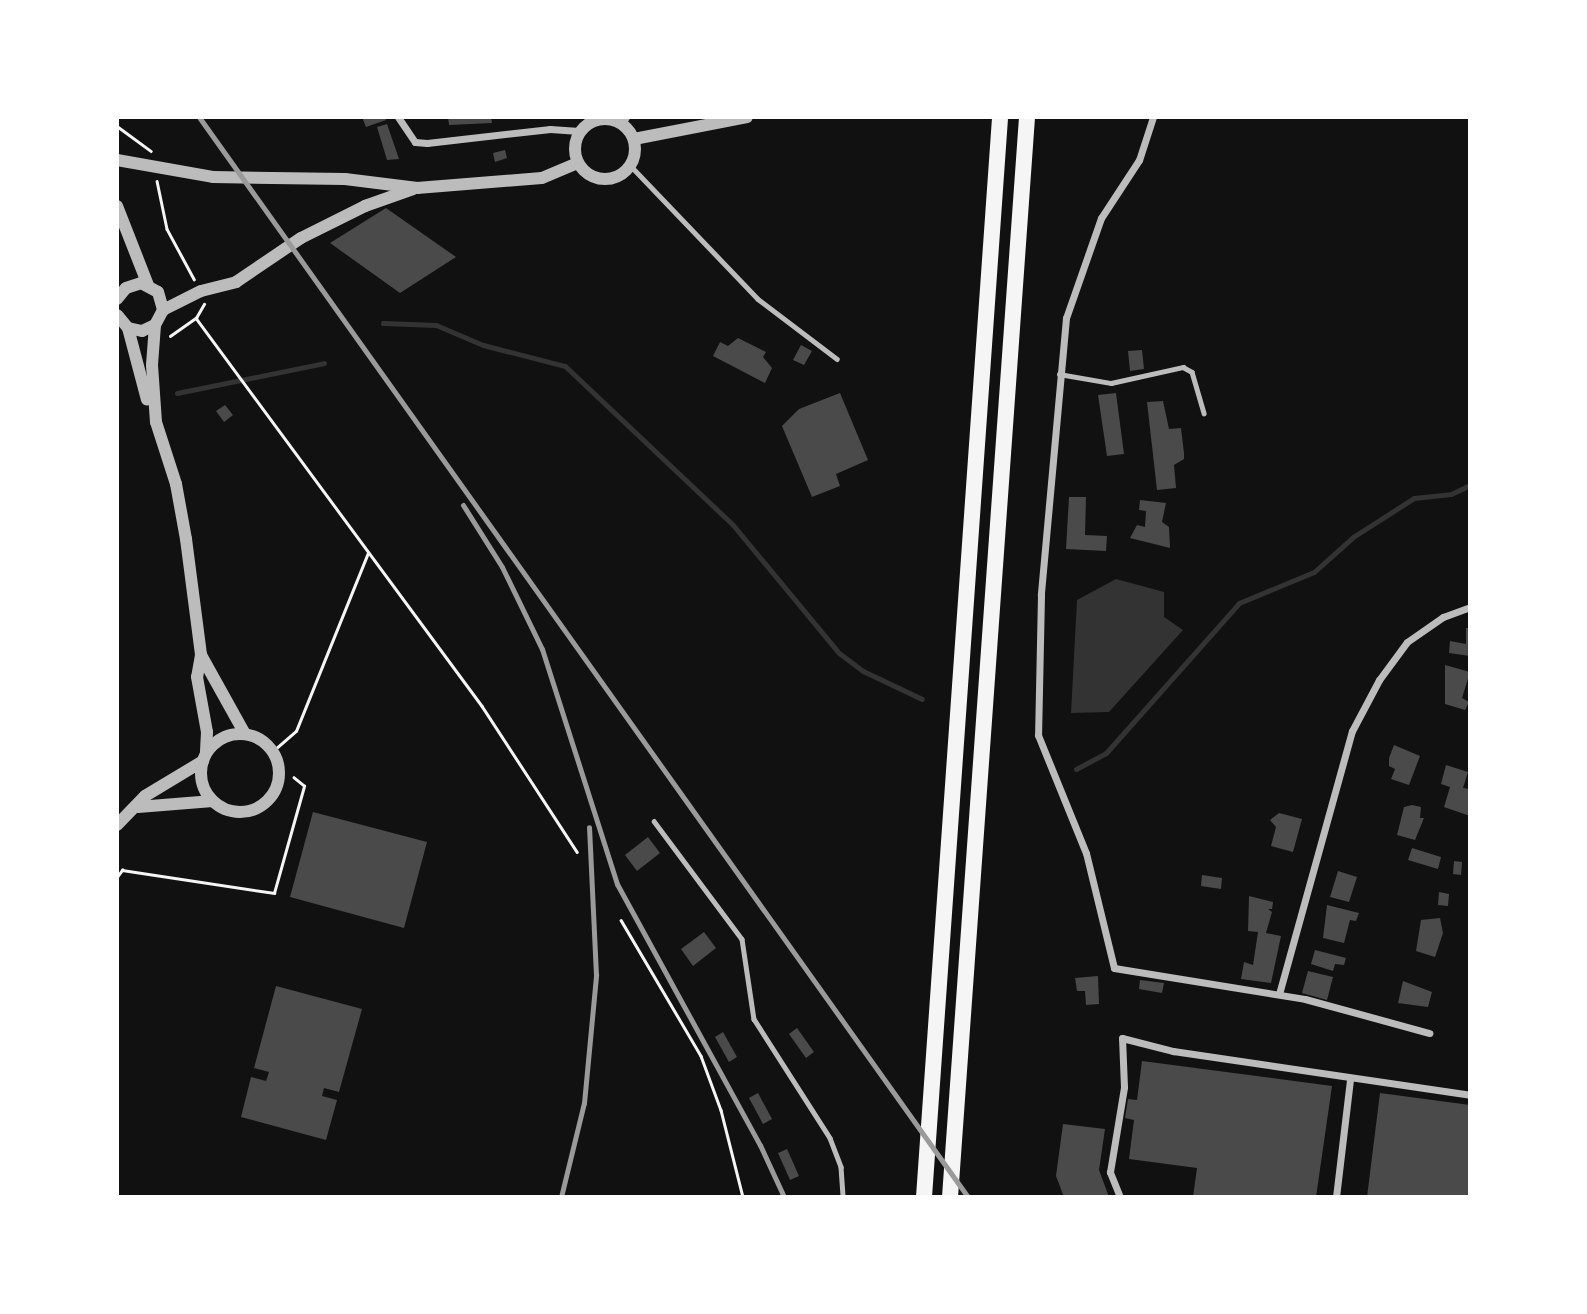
<!DOCTYPE html>
<style>
body{margin:0}
#map{position:relative;width:1587px;height:1314px;overflow:hidden;background:#111;font-family:"Space Grotesk",sans-serif}
div>[style]{position:absolute}
[style*='--x']{left:calc(var(--x)*1px);top:calc(var(--y)*1px);width:calc(var(--w)*1px);rotate:calc(var(--a)*1deg)}
.water>*{inset:0;background:#333}
.stream>*{height:5px;margin:-2.5px;padding:0 2.5px;transform-origin:2.5px;border-radius:2.5px;background:#333}
.building>*{inset:0;background:#4a4a4a}
.path>*{height:2.5px;margin:-1.25px;padding:0 1.25px;transform-origin:1.25px;border-radius:1.25px;background:#f5f5f5}
.service>*{height:4.5px;margin:-2.25px;padding:0 2.25px;transform-origin:2.25px;border-radius:2.25px;background:#bcbcbc}
.minor>*{height:7px;margin:-3.5px;padding:0 3.5px;transform-origin:3.5px;border-radius:3.5px;background:#bcbcbc}
.tertiary>*{height:12px;margin:-6px;padding:0 6px;transform-origin:6px;border-radius:6px;background:#bcbcbc}
.tertiary>.ring{margin:-6px;padding:0;box-sizing:content-box;background:none;border:12px solid #bcbcbc;border-radius:50%}
.trunk>*{height:16px;margin:-8px;padding:0 8px;transform-origin:8px;border-radius:8px;background:#f5f5f5}
.rail>*{height:5px;margin:-2.5px;padding:0 2.5px;transform-origin:2.5px;border-radius:2.5px;background:#9a9a9a}
span{translate:-50% -50%;white-space:nowrap;text-align:center;line-height:1.15;-webkit-text-stroke:5px #fff;paint-order:stroke}
.frame{position:absolute;inset:0;border:119px solid #fff;pointer-events:none}
</style>
<div id="map">
<div class="water">
<div style="clip-path:polygon(1116px 579px,1164px 592px,1164px 617px,1183px 630px,1109px 712px,1071px 713px,1077px 600px)"></div>
</div>
<div class="stream">
<div style="--x:383;--y:323;--w:53;--a:2.2"></div>
<div style="--x:436;--y:325;--w:51;--a:23.1"></div>
<div style="--x:483;--y:345;--w:85;--a:14.4"></div>
<div style="--x:565;--y:366;--w:231;--a:43.4"></div>
<div style="--x:733;--y:525;--w:166;--a:50.4"></div>
<div style="--x:839;--y:653;--w:30;--a:37"></div>
<div style="--x:863;--y:671;--w:65;--a:25.4"></div>
<div style="--x:177;--y:393;--w:150;--a:-11.5"></div>
<div style="--x:1076;--y:769;--w:34;--a:-28"></div>
<div style="--x:1106;--y:753;--w:200;--a:-48.4"></div>
<div style="--x:1239;--y:603;--w:81;--a:-22.5"></div>
<div style="--x:1314;--y:572;--w:52;--a:-41.9"></div>
<div style="--x:1353;--y:537;--w:72;--a:-32.6"></div>
<div style="--x:1414;--y:498;--w:37;--a:-6"></div>
<div style="--x:1451;--y:494;--w:21;--a:-25"></div>
</div>
<div class="building">
<div style="clip-path:polygon(362px 117px,385px 117px,386px 120px,366px 127px)"></div>
<div style="clip-path:polygon(448px 117px,491px 117px,492px 123px,449px 125px)"></div>
<div style="clip-path:polygon(387px 124px,399px 159px,387px 160px,377px 127px)"></div>
<div style="clip-path:polygon(505px 150px,507px 158px,495px 162px,493px 153px)"></div>
<div style="clip-path:polygon(386px 208px,456px 257px,400px 293px,330px 243px)"></div>
<div style="clip-path:polygon(738px 338px,766px 352px,763px 357px,772px 368px,765px 383px,713px 356px,720px 342px,728px 346px)"></div>
<div style="clip-path:polygon(801px 345px,812px 351px,804px 365px,793px 360px)"></div>
<div style="clip-path:polygon(1142px 350px,1144px 369px,1130px 371px,1128px 351px)"></div>
<div style="clip-path:polygon(840px 393px,868px 460px,836px 474px,840px 486px,812px 497px,782px 426px,799px 409px)"></div>
<div style="clip-path:polygon(1116px 393px,1124px 454px,1107px 456px,1098px 395px)"></div>
<div style="clip-path:polygon(1163px 401px,1169px 429px,1181px 428px,1184px 453px,1184px 459px,1174px 465px,1176px 488px,1157px 490px,1147px 402px)"></div>
<div style="clip-path:polygon(225px 405px,233px 415px,224px 422px,216px 411px)"></div>
<div style="clip-path:polygon(1069px 497px,1086px 497px,1085px 535px,1107px 536px,1106px 551px,1066px 549px)"></div>
<div style="clip-path:polygon(1140px 500px,1166px 503px,1162px 522px,1169px 527px,1170px 548px,1130px 538px,1137px 525px,1145px 527px,1146px 511px,1139px 510px)"></div>
<div style="clip-path:polygon(1466px 628px,1470px 628px,1470px 656px,1449px 653px,1450px 641px,1466px 644px)"></div>
<div style="clip-path:polygon(1445px 665px,1470px 672px,1462px 698px,1469px 702px,1465px 710px,1445px 704px)"></div>
<div style="clip-path:polygon(1394px 745px,1420px 756px,1409px 785px,1391px 779px,1395px 769px,1389px 766px,1389px 758px)"></div>
<div style="clip-path:polygon(1446px 765px,1468px 772px,1463px 788px,1470px 789px,1470px 816px,1444px 807px,1450px 787px,1441px 784px)"></div>
<div style="clip-path:polygon(1412px 805px,1421px 807px,1420px 818px,1424px 818px,1415px 840px,1397px 835px,1404px 807px)"></div>
<div style="clip-path:polygon(313px 812px,427px 842px,404px 928px,290px 897px)"></div>
<div style="clip-path:polygon(1279px 813px,1302px 819px,1293px 852px,1271px 846px,1276px 827px,1270px 820px)"></div>
<div style="clip-path:polygon(648px 837px,660px 853px,637px 871px,625px 855px)"></div>
<div style="clip-path:polygon(1412px 848px,1441px 857px,1438px 869px,1408px 860px)"></div>
<div style="clip-path:polygon(1454px 861px,1462px 862px,1461px 875px,1453px 874px)"></div>
<div style="clip-path:polygon(1338px 871px,1357px 877px,1349px 902px,1330px 897px)"></div>
<div style="clip-path:polygon(1202px 875px,1222px 878px,1221px 889px,1201px 886px)"></div>
<div style="clip-path:polygon(1439px 892px,1449px 894px,1448px 906px,1438px 905px)"></div>
<div style="clip-path:polygon(1249px 896px,1273px 902px,1272px 909px,1268px 909px,1272px 912px,1266px 933px,1281px 936px,1271px 983px,1241px 979px,1244px 962px,1253px 965px,1258px 932px,1248px 931px)"></div>
<div style="clip-path:polygon(1327px 905px,1359px 913px,1356px 921px,1350px 920px,1344px 943px,1323px 938px)"></div>
<div style="clip-path:polygon(1440px 918px,1443px 933px,1435px 957px,1416px 951px,1421px 920px)"></div>
<div style="clip-path:polygon(704px 932px,716px 948px,693px 966px,681px 949px)"></div>
<div style="clip-path:polygon(1315px 950px,1346px 958px,1344px 965px,1335px 964px,1333px 971px,1311px 964px)"></div>
<div style="clip-path:polygon(1308px 971px,1333px 977px,1327px 1000px,1302px 993px)"></div>
<div style="clip-path:polygon(1098px 976px,1099px 1004px,1086px 1005px,1085px 991px,1077px 991px,1075px 978px)"></div>
<div style="clip-path:polygon(1140px 980px,1164px 983px,1162px 993px,1139px 989px)"></div>
<div style="clip-path:polygon(1403px 981px,1432px 992px,1428px 1007px,1398px 1003px)"></div>
<div style="clip-path:polygon(276px 986px,362px 1009px,339px 1092px,324px 1088px,322px 1096px,337px 1100px,326px 1140px,241px 1117px,251px 1077px,266px 1081px,269px 1072px,254px 1068px)"></div>
<div style="clip-path:polygon(797px 1028px,814px 1052px,806px 1058px,789px 1034px)"></div>
<div style="clip-path:polygon(723px 1032px,737px 1057px,729px 1062px,715px 1037px)"></div>
<div style="clip-path:polygon(1142px 1061px,1332px 1086px,1316px 1197px,1193px 1197px,1197px 1168px,1129px 1159px,1134px 1120px,1125px 1118px,1128px 1099px,1137px 1100px)"></div>
<div style="clip-path:polygon(758px 1093px,772px 1119px,763px 1124px,749px 1098px)"></div>
<div style="clip-path:polygon(1380px 1093px,1470px 1105px,1470px 1197px,1367px 1197px)"></div>
<div style="clip-path:polygon(1063px 1124px,1105px 1129px,1099px 1170px,1109px 1197px,1064px 1197px,1056px 1176px)"></div>
<div style="clip-path:polygon(787px 1149px,799px 1176px,790px 1180px,778px 1153px)"></div>
</div>
<div class="path">
<div style="--x:117;--y:126;--w:42;--a:36.3"></div>
<div style="--x:157;--y:181;--w:49;--a:78.2"></div>
<div style="--x:167;--y:229;--w:57;--a:61.6"></div>
<div style="--x:196;--y:318;--w:482;--a:53.6"></div>
<div style="--x:482;--y:706;--w:174;--a:56.9"></div>
<div style="--x:170;--y:336;--w:32;--a:-35"></div>
<div style="--x:196;--y:318;--w:16;--a:-60"></div>
<div style="--x:273;--y:751;--w:30;--a:-41"></div>
<div style="--x:296;--y:731;--w:192;--a:-68"></div>
<div style="--x:117;--y:877;--w:9;--a:-54"></div>
<div style="--x:122;--y:870;--w:154;--a:8.6"></div>
<div style="--x:274;--y:893;--w:111;--a:-74.3"></div>
<div style="--x:304;--y:786;--w:13;--a:-141"></div>
<div style="--x:621;--y:920;--w:158;--a:59.5"></div>
<div style="--x:701;--y:1056;--w:58;--a:69.7"></div>
<div style="--x:721;--y:1110;--w:90;--a:75.8"></div>
</div>
<div class="service">
<div style="--x:630;--y:165;--w:185;--a:46.3"></div>
<div style="--x:758;--y:299;--w:99;--a:37.2"></div>
<div style="--x:1059;--y:374;--w:53;--a:9.8"></div>
<div style="--x:1111;--y:383;--w:74;--a:-12.5"></div>
<div style="--x:1183;--y:367;--w:10;--a:29"></div>
<div style="--x:1192;--y:372;--w:43;--a:73.7"></div>
<div style="--x:654;--y:821;--w:147;--a:53.3"></div>
<div style="--x:742;--y:939;--w:81;--a:81.5"></div>
<div style="--x:754;--y:1019;--w:141;--a:57.4"></div>
<div style="--x:830;--y:1138;--w:31;--a:69"></div>
<div style="--x:841;--y:1167;--w:30;--a:86"></div>
</div>
<div class="minor">
<div style="--x:398;--y:117;--w:30;--a:56"></div>
<div style="--x:415;--y:142;--w:12;--a:5"></div>
<div style="--x:427;--y:143;--w:124;--a:-6.5"></div>
<div style="--x:550;--y:129;--w:29;--a:4"></div>
<div style="--x:591;--y:117;--w:3;--a:72"></div>
<div style="--x:1153;--y:117;--w:45;--a:108"></div>
<div style="--x:1139;--y:160;--w:69;--a:123.2"></div>
<div style="--x:1101;--y:218;--w:106;--a:109.3"></div>
<div style="--x:1066;--y:318;--w:278;--a:95.2"></div>
<div style="--x:1041;--y:595;--w:140;--a:91.2"></div>
<div style="--x:1038;--y:735;--w:127;--a:67.9"></div>
<div style="--x:1086;--y:853;--w:118;--a:76.3"></div>
<div style="--x:1114;--y:968;--w:193;--a:9.2"></div>
<div style="--x:1305;--y:999;--w:129;--a:15.3"></div>
<div style="--x:622;--y:123;--w:7;--a:-56"></div>
<div style="--x:1279;--y:994;--w:273;--a:-74.5"></div>
<div style="--x:1352;--y:731;--w:58;--a:-62.1"></div>
<div style="--x:1379;--y:680;--w:47;--a:-53.6"></div>
<div style="--x:1407;--y:642;--w:44;--a:-34.8"></div>
<div style="--x:1443;--y:617;--w:29;--a:-20"></div>
<div style="--x:1120;--y:1197;--w:27;--a:-112"></div>
<div style="--x:1110;--y:1172;--w:86;--a:-80.6"></div>
<div style="--x:1124;--y:1087;--w:49;--a:-92.3"></div>
<div style="--x:1122;--y:1038;--w:53;--a:14.3"></div>
<div style="--x:1173;--y:1051;--w:300;--a:8.4"></div>
<div style="--x:1336;--y:1197;--w:119;--a:-83.2"></div>
</div>
<div class="tertiary">
<div class="ring" style="left:575px;top:119px;width:48px;height:48px"></div>
<div style="--x:634;--y:139;--w:115;--a:-11"></div>
<div style="--x:117;--y:160;--w:97;--a:10"></div>
<div style="--x:213;--y:177;--w:132;--a:0.9"></div>
<div style="--x:345;--y:179;--w:73;--a:7.1"></div>
<div style="--x:417;--y:188;--w:125;--a:-4.6"></div>
<div style="--x:542;--y:178;--w:38;--a:-23"></div>
<div style="--x:117;--y:206;--w:85;--a:68.6"></div>
<div style="--x:117;--y:299;--w:14;--a:-51"></div>
<div style="--x:126;--y:288;--w:16;--a:-18"></div>
<div style="--x:141;--y:283;--w:19;--a:28"></div>
<div style="--x:158;--y:292;--w:19;--a:74"></div>
<div style="--x:163;--y:310;--w:17;--a:118"></div>
<div style="--x:155;--y:325;--w:14;--a:155"></div>
<div style="--x:142;--y:331;--w:14;--a:-168"></div>
<div style="--x:128;--y:328;--w:17;--a:-130"></div>
<div style="--x:163;--y:310;--w:42;--a:-26.6"></div>
<div style="--x:201;--y:291;--w:36;--a:-14"></div>
<div style="--x:236;--y:282;--w:78;--a:-34.1"></div>
<div style="--x:301;--y:238;--w:72;--a:-26.6"></div>
<div style="--x:365;--y:206;--w:51;--a:-19.5"></div>
<div style="--x:155;--y:325;--w:40;--a:94.3"></div>
<div style="--x:152;--y:365;--w:57;--a:86"></div>
<div style="--x:156;--y:422;--w:65;--a:72.1"></div>
<div style="--x:176;--y:484;--w:56;--a:79.7"></div>
<div style="--x:186;--y:539;--w:117;--a:82.6"></div>
<div style="--x:201;--y:655;--w:22;--a:100"></div>
<div style="--x:197;--y:677;--w:56;--a:79.7"></div>
<div style="--x:207;--y:732;--w:20;--a:93"></div>
<div style="--x:128;--y:328;--w:74;--a:75.2"></div>
<div style="--x:201;--y:655;--w:90;--a:60.9"></div>
<div class="ring" style="left:201px;top:734px;width:66px;height:66px"></div>
<div style="--x:138;--y:807;--w:75;--a:-4.6"></div>
<div style="--x:117;--y:825;--w:40;--a:-46"></div>
<div style="--x:145;--y:796;--w:68;--a:-31.1"></div>
</div>
<div class="trunk">
<div style="--x:924;--y:1197;--w:1083;--a:-85.97"></div>
<div style="--x:950;--y:1197;--w:1083;--a:-85.92"></div>
</div>
<div class="rail">
<div style="--x:199;--y:117;--w:1326;--a:54.55"></div>
<div style="--x:463;--y:505;--w:73;--a:57.8"></div>
<div style="--x:502;--y:567;--w:91;--a:64"></div>
<div style="--x:542;--y:649;--w:247;--a:72.3"></div>
<div style="--x:617;--y:884;--w:298;--a:61.3"></div>
<div style="--x:760;--y:1145;--w:57;--a:65.2"></div>
<div style="--x:561;--y:1197;--w:97;--a:-76.3"></div>
<div style="--x:584;--y:1103;--w:129;--a:-84.6"></div>
<div style="--x:596;--y:975;--w:148;--a:-92.7"></div>
</div>
<div class="frame"></div>
</div>
